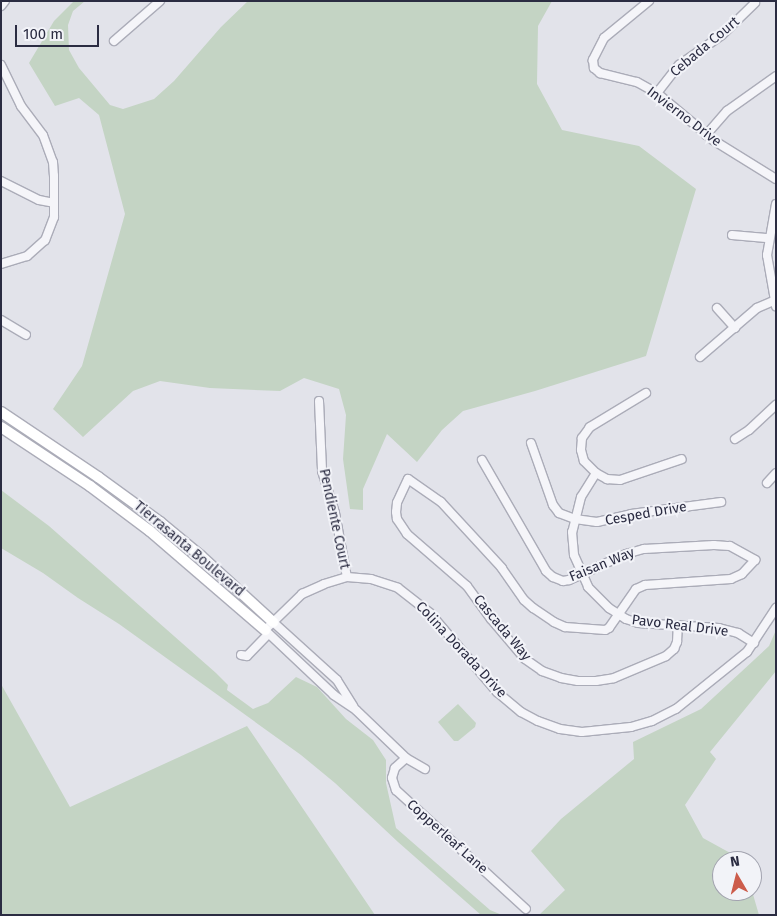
<!DOCTYPE html>
<style>
body{margin:0}
#map{position:relative;width:777px;height:916px;overflow:hidden;background:#e2e3ea;font-family:"Fira Sans",sans-serif}
div>[style]{position:absolute}
[style*='--x']{left:calc(var(--x)*1px);top:calc(var(--y)*1px);width:calc(var(--w)*1px);rotate:calc(var(--a)*1deg)}
.green>*{inset:0;background:#c4d4c4}
.roads{filter:drop-shadow(1px 0 #abacb8) drop-shadow(-1px 0 #abacb8) drop-shadow(0 1px #abacb8) drop-shadow(0 -1px #abacb8)}
.minor>*{height:8px;margin:-4px;padding:0 4px;transform-origin:4px;border-radius:4px;background:#f5f5f9}
.major>*{height:10px;margin:-5px;padding:0 5px;transform-origin:5px;border-radius:5px;background:#fff}
span{translate:-50% -50%;white-space:nowrap;text-align:center;line-height:1.15;-webkit-text-stroke:4px #f2f3f8;paint-order:stroke}
.street-label{font-size:14px;color:#2b2c42}
.frame{position:absolute;inset:0;border:2px solid #2b2c42;pointer-events:none}
.north{position:absolute;left:712px;top:851px;width:50px;height:50px;box-sizing:border-box;background:#f2f3f8;border:1px solid #a2a3af;border-radius:50%;rotate:352deg;font-size:14px;font-weight:700;line-height:20px;text-align:center;color:#2b2c42}
.north::after{content:'';display:block;margin:auto;width:18px;height:22px;background:#cc5c4b;clip-path:polygon(50% 0,100% 100%,50% 72%,0 100%)}
.scale{position:absolute;left:15px;top:25px;width:84px;height:22px;box-sizing:border-box;border:2px solid #2b2c42;border-top:0;padding-left:6px;font-size:15px;line-height:18px;white-space:nowrap;color:#2b2c42;-webkit-text-stroke:4px #f2f3f8;paint-order:stroke}
</style>
<div id="map">
<div class="green">
<div style="clip-path:polygon(74px 1px,85px 1px,73px 11px,68px 25px,69px 50px,79px 68px,110px 105px,123px 109px,154px 99px,174px 81px,221px 27px,248px 1px,552px 1px,538px 26px,537px 84px,562px 130px,639px 146px,696px 189px,646px 356px,535px 391px,463px 411px,442px 430px,417px 462px,387px 434px,363px 489px,363px 510px,350px 509px,343px 459px,346px 415px,339px 389px,304px 378px,280px 391px,210px 388px,160px 381px,133px 391px,83px 437px,53px 409px,82px 366px,125px 214px,99px 115px,79px 98px,55px 106px,29px 63px,54px 21px)"></div>
<div style="clip-path:polygon(1px 490px,49px 526px,216px 673px,228px 685px,227px 690px,253px 709px,268px 703px,296px 677px,317px 687px,346px 719px,373px 740px,386px 760px,386px 783px,396px 828px,490px 910px,502px 915px,481px 915px,398px 842px,335px 783px,301px 755px,119px 624px,78px 598px,43px 573px,1px 548px)"></div>
<div style="clip-path:polygon(776px 630px,776px 671px,710px 752px,716px 759px,685px 805px,703px 838px,743px 860px,722px 861px,722px 891px,752px 891px,759px 915px,539px 915px,565px 890px,531px 851px,561px 819px,634px 759px,633px 742px,701px 709px,769px 646px)"></div>
<div style="clip-path:polygon(1px 684px,70px 807px,247px 726px,375px 915px,1px 915px)"></div>
<div style="clip-path:polygon(458px 704px,476px 723px,475px 727px,458px 741px,454px 741px,438px 722px)"></div>
</div>
<div class="roads">
<div class="minor">
<div style="--x:649;--y:1;--w:58;--a:140.6"></div>
<div style="--x:604;--y:38;--w:25;--a:117"></div>
<div style="--x:593;--y:60;--w:8;--a:83"></div>
<div style="--x:594;--y:68;--w:8;--a:40"></div>
<div style="--x:600;--y:73;--w:38;--a:14"></div>
<div style="--x:637;--y:82;--w:23;--a:29"></div>
<div style="--x:657;--y:93;--w:73;--a:40"></div>
<div style="--x:713;--y:140;--w:74;--a:31.8"></div>
<div style="--x:1;--y:6;--w:6;--a:-51"></div>
<div style="--x:114;--y:41;--w:61;--a:-41"></div>
<div style="--x:1;--y:65;--w:46;--a:64"></div>
<div style="--x:21;--y:106;--w:36;--a:53"></div>
<div style="--x:43;--y:135;--w:29;--a:70"></div>
<div style="--x:53;--y:162;--w:14;--a:86"></div>
<div style="--x:54;--y:176;--w:41;--a:90"></div>
<div style="--x:54;--y:217;--w:25;--a:111"></div>
<div style="--x:45;--y:240;--w:24;--a:138"></div>
<div style="--x:27;--y:256;--w:27;--a:163"></div>
<div style="--x:657;--y:93;--w:36;--a:-52"></div>
<div style="--x:679;--y:65;--w:52;--a:-34.9"></div>
<div style="--x:722;--y:35;--w:46;--a:-44.1"></div>
<div style="--x:706;--y:135;--w:32;--a:-49"></div>
<div style="--x:727;--y:111;--w:60;--a:-35.5"></div>
<div style="--x:1;--y:181;--w:42;--a:26.6"></div>
<div style="--x:39;--y:200;--w:15;--a:11"></div>
<div style="--x:776;--y:204;--w:52;--a:100"></div>
<div style="--x:767;--y:255;--w:52;--a:80"></div>
<div style="--x:732;--y:235;--w:37;--a:5"></div>
<div style="--x:717;--y:308;--w:27;--a:48"></div>
<div style="--x:1;--y:320;--w:29;--a:31"></div>
<div style="--x:700;--y:357;--w:75;--a:-40.7"></div>
<div style="--x:757;--y:308;--w:21;--a:-23"></div>
<div style="--x:646;--y:393;--w:66;--a:148.7"></div>
<div style="--x:590;--y:427;--w:14;--a:126"></div>
<div style="--x:582;--y:438;--w:12;--a:95"></div>
<div style="--x:581;--y:450;--w:11;--a:75"></div>
<div style="--x:584;--y:461;--w:17;--a:45"></div>
<div style="--x:596;--y:473;--w:13;--a:29"></div>
<div style="--x:607;--y:479;--w:13;--a:4"></div>
<div style="--x:620;--y:480;--w:65;--a:-18.7"></div>
<div style="--x:319;--y:401;--w:70;--a:87.5"></div>
<div style="--x:322;--y:471;--w:44;--a:72.8"></div>
<div style="--x:335;--y:513;--w:65;--a:79.4"></div>
<div style="--x:735;--y:439;--w:17;--a:-33"></div>
<div style="--x:749;--y:430;--w:37;--a:-43"></div>
<div style="--x:531;--y:443;--w:66;--a:70.5"></div>
<div style="--x:553;--y:505;--w:10;--a:53"></div>
<div style="--x:559;--y:513;--w:17;--a:21"></div>
<div style="--x:575;--y:519;--w:22;--a:8"></div>
<div style="--x:597;--y:522;--w:35;--a:-13"></div>
<div style="--x:631;--y:514;--w:91;--a:-7.6"></div>
<div style="--x:482;--y:460;--w:128;--a:60"></div>
<div style="--x:546;--y:571;--w:9;--a:41"></div>
<div style="--x:553;--y:577;--w:11;--a:22"></div>
<div style="--x:563;--y:581;--w:6;--a:-9"></div>
<div style="--x:569;--y:580;--w:63;--a:-24.5"></div>
<div style="--x:626;--y:554;--w:19;--a:-16"></div>
<div style="--x:644;--y:549;--w:70;--a:-3.3"></div>
<div style="--x:714;--y:545;--w:16;--a:4"></div>
<div style="--x:730;--y:546;--w:29;--a:29"></div>
<div style="--x:755;--y:560;--w:19;--a:133"></div>
<div style="--x:742;--y:574;--w:12;--a:156"></div>
<div style="--x:731;--y:579;--w:86;--a:176"></div>
<div style="--x:645;--y:585;--w:10;--a:156"></div>
<div style="--x:636;--y:589;--w:47;--a:124.7"></div>
<div style="--x:609;--y:628;--w:4;--a:153"></div>
<div style="--x:605;--y:630;--w:40;--a:-175.7"></div>
<div style="--x:565;--y:627;--w:12;--a:-156"></div>
<div style="--x:554;--y:622;--w:25;--a:-146"></div>
<div style="--x:533;--y:608;--w:12;--a:-138"></div>
<div style="--x:524;--y:600;--w:39;--a:-125"></div>
<div style="--x:502;--y:568;--w:90;--a:-132.7"></div>
<div style="--x:441;--y:502;--w:40;--a:-145.1"></div>
<div style="--x:408;--y:479;--w:26;--a:115"></div>
<div style="--x:397;--y:503;--w:9;--a:96"></div>
<div style="--x:396;--y:512;--w:7;--a:82"></div>
<div style="--x:397;--y:519;--w:18;--a:56"></div>
<div style="--x:407;--y:534;--w:79;--a:40.9"></div>
<div style="--x:467;--y:586;--w:41;--a:54"></div>
<div style="--x:491;--y:619;--w:52;--a:49.6"></div>
<div style="--x:525;--y:659;--w:21;--a:35"></div>
<div style="--x:542;--y:671;--w:20;--a:20"></div>
<div style="--x:561;--y:678;--w:17;--a:10"></div>
<div style="--x:578;--y:681;--w:18;--a:0"></div>
<div style="--x:596;--y:681;--w:18;--a:-9"></div>
<div style="--x:614;--y:678;--w:56;--a:-22.9"></div>
<div style="--x:666;--y:656;--w:11;--a:-41"></div>
<div style="--x:674;--y:649;--w:8;--a:-67"></div>
<div style="--x:677;--y:642;--w:17;--a:-87"></div>
<div style="--x:596;--y:473;--w:28;--a:122"></div>
<div style="--x:581;--y:497;--w:36;--a:104"></div>
<div style="--x:572;--y:532;--w:23;--a:85"></div>
<div style="--x:574;--y:555;--w:35;--a:66"></div>
<div style="--x:588;--y:587;--w:30;--a:45"></div>
<div style="--x:609;--y:608;--w:20;--a:33"></div>
<div style="--x:626;--y:619;--w:13;--a:18"></div>
<div style="--x:638;--y:623;--w:81;--a:3.5"></div>
<div style="--x:719;--y:628;--w:20;--a:15"></div>
<div style="--x:738;--y:633;--w:19;--a:32"></div>
<div style="--x:767;--y:483;--w:13;--a:-48"></div>
<div style="--x:273;--y:622;--w:86;--a:42.2"></div>
<div style="--x:337;--y:680;--w:31;--a:58"></div>
<div style="--x:241;--y:655;--w:6;--a:9"></div>
<div style="--x:247;--y:656;--w:30;--a:-46"></div>
<div style="--x:406;--y:758;--w:15;--a:138"></div>
<div style="--x:395;--y:768;--w:10;--a:107"></div>
<div style="--x:392;--y:778;--w:13;--a:72"></div>
<div style="--x:396;--y:790;--w:176;--a:42.5"></div>
<div style="--x:425;--y:769;--w:22;--a:-150"></div>
<div style="--x:406;--y:758;--w:69;--a:-136.2"></div>
<div style="--x:356;--y:710;--w:27;--a:-146"></div>
<div style="--x:334;--y:695;--w:95;--a:-136.7"></div>
<div style="--x:265;--y:630;--w:52;--a:-44.2"></div>
<div style="--x:302;--y:594;--w:24;--a:-24"></div>
<div style="--x:324;--y:584;--w:24;--a:-17"></div>
<div style="--x:347;--y:577;--w:24;--a:5"></div>
<div style="--x:371;--y:579;--w:28;--a:18"></div>
<div style="--x:398;--y:588;--w:41;--a:38"></div>
<div style="--x:430;--y:613;--w:104;--a:49.7"></div>
<div style="--x:497;--y:692;--w:31;--a:40"></div>
<div style="--x:521;--y:712;--w:19;--a:28"></div>
<div style="--x:538;--y:721;--w:23;--a:20"></div>
<div style="--x:560;--y:729;--w:22;--a:8"></div>
<div style="--x:582;--y:732;--w:49;--a:-5.8"></div>
<div style="--x:631;--y:727;--w:22;--a:-16"></div>
<div style="--x:652;--y:721;--w:27;--a:-27"></div>
<div style="--x:676;--y:709;--w:91;--a:-38.8"></div>
<div style="--x:747;--y:652;--w:53;--a:-56.6"></div>
</div>
<div class="major">
<div style="--x:1;--y:412;--w:117;--a:33.8"></div>
<div style="--x:98;--y:477;--w:77;--a:36"></div>
<div style="--x:160;--y:522;--w:53;--a:39.7"></div>
<div style="--x:201;--y:556;--w:98;--a:42.5"></div>
<div style="--x:1;--y:427;--w:107;--a:33.5"></div>
<div style="--x:90;--y:486;--w:75;--a:36.9"></div>
<div style="--x:150;--y:531;--w:152;--a:40.7"></div>
</div>
</div>
<div class="street-label">
<span style="left:705px;top:47px;rotate:-40deg">Cebada Court</span>
<span style="left:684px;top:117px;rotate:37deg">Invierno Drive</span>
<span style="left:646px;top:514px;rotate:-10deg">Cesped Drive</span>
<span style="left:334px;top:519px;rotate:78deg">Pendiente Court</span>
<span style="left:189px;top:549px;rotate:40deg">Tierrasanta Boulevard</span>
<span style="left:602px;top:565px;rotate:-22deg">Faisan Way</span>
<span style="left:680px;top:626px;rotate:7deg">Pavo Real Drive</span>
<span style="left:502px;top:628px;rotate:50deg">Cascada Way</span>
<span style="left:461px;top:650px;rotate:47deg">Colina Dorada Drive</span>
<span style="left:447px;top:837px;rotate:42deg">Copperleaf Lane</span>
</div>
<div class="frame"></div>
<div class="north">N</div>
<div class="scale">100 m</div>
</div>
